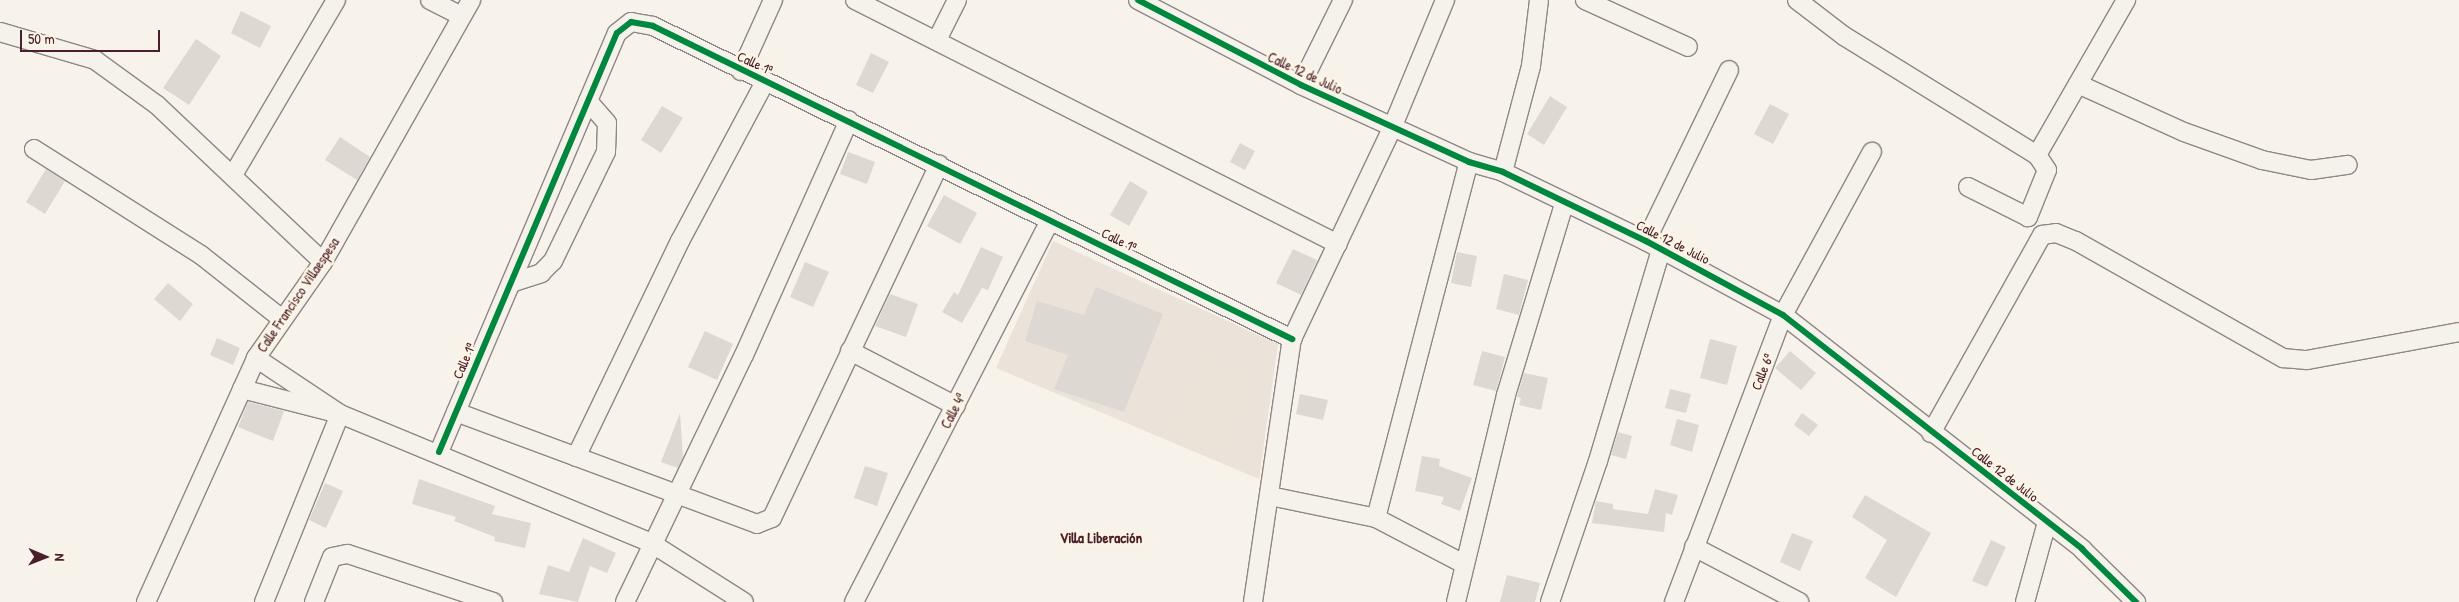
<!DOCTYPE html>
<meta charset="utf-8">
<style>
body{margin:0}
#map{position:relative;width:2459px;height:602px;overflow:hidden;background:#f7f3ea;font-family:"Patrick Hand",sans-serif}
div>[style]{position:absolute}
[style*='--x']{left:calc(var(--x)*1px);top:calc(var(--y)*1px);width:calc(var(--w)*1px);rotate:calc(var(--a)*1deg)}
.built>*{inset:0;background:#ebe3d9}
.green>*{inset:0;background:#ebe2d8}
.building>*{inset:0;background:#ddd8d2}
.roads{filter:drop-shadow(1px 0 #908684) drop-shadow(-1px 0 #908684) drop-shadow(0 1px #908684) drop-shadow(0 -1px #908684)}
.minor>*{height:18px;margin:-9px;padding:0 9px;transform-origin:9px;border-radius:9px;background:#f5f2ec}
.cycleway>*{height:6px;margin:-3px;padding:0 3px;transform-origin:3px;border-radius:3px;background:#00873e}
span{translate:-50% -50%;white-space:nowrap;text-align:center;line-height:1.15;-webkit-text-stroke:5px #fcf5e5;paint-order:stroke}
.street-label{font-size:14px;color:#4a1f2b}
.neighbourhood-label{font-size:15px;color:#4a1f2b;font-weight:700}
.north{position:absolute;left:20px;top:532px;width:50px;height:50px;-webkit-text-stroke:4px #fcf5e5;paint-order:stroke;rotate:91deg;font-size:14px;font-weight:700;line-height:20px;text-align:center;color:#4a1f2b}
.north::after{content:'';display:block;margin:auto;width:18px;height:22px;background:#4a1f2b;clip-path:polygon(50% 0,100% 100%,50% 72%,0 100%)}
.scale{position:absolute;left:20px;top:30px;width:140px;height:22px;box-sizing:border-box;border:2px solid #4a1f2b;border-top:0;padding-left:6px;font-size:15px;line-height:18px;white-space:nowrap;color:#4a1f2b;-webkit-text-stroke:4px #fcf5e5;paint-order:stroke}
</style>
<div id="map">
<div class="built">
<div style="clip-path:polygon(1053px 241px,1278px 344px,1259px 479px,996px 368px)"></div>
</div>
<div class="green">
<div style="clip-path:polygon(1207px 359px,1251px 378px,1218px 452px,1175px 432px)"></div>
</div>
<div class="building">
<div style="clip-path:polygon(241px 11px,271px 26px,260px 48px,231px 33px)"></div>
<div style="clip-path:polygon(196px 39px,221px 56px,189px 105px,163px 88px)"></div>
<div style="clip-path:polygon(871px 53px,889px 62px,873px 93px,856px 85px)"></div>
<div style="clip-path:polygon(1550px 96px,1567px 107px,1544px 145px,1527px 134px)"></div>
<div style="clip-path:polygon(1770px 104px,1789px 114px,1773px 144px,1754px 134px)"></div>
<div style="clip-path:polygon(662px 106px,683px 118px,661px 153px,641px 140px)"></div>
<div style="clip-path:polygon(340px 137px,370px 157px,357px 180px,325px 160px)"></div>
<div style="clip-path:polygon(1240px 143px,1255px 151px,1245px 170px,1230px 162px)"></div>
<div style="clip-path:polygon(848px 152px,875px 162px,867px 184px,840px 174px)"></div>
<div style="clip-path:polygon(46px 169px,65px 181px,45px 214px,26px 202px)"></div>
<div style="clip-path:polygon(1130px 181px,1148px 192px,1129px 226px,1110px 215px)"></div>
<div style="clip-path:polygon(944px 195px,977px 213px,960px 244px,927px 226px)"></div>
<div style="clip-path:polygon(981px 247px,1003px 257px,988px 290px,982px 288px,962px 323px,942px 312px,954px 292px,958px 295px)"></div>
<div style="clip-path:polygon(1293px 249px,1317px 260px,1301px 295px,1276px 283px)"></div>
<div style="clip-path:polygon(1457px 252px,1477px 256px,1471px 287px,1451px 283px)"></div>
<div style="clip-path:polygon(805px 262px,829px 272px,813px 307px,790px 297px)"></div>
<div style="clip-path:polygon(1504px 274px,1528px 280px,1519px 315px,1496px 309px)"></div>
<div style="clip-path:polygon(168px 283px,193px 304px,180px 321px,154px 299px)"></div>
<div style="clip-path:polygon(1096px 287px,1163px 314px,1124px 412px,1054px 389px,1068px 355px,1025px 341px,1037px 301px,1084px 315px)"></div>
<div style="clip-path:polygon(890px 294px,918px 304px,906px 337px,875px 326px)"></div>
<div style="clip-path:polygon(705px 331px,733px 344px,717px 380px,688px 367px)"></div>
<div style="clip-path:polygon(217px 338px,240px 348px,233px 365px,210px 355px)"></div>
<div style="clip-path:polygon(1710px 339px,1737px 346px,1727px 385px,1700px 378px)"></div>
<div style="clip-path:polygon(1482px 351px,1505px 357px,1496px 391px,1473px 385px)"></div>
<div style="clip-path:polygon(1790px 351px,1816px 373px,1801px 390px,1775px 368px)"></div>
<div style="clip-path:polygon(1524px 373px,1548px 378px,1541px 410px,1519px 405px,1521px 398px,1517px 397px)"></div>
<div style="clip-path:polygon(1670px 389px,1691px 394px,1686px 413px,1665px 408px)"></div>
<div style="clip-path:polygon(1300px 394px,1328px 400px,1323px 420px,1296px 414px)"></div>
<div style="clip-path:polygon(248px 402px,284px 411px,273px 441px,238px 427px)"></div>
<div style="clip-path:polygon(680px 413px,683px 458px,678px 468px,661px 462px)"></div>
<div style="clip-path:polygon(1802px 413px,1818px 425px,1809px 436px,1794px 425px)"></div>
<div style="clip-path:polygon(1677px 419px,1699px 425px,1692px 452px,1670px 445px)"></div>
<div style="clip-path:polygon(1618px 432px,1632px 436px,1626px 459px,1611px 455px)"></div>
<div style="clip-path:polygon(1422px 456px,1440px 459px,1439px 466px,1472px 478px,1460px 511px,1441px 504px,1444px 497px,1415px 491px)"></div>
<div style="clip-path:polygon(865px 466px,888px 473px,877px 506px,854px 498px)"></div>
<div style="clip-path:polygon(419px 479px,495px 506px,492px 514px,531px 523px,525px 548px,494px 541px,495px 537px,454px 521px,456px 517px,412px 504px)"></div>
<div style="clip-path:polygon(325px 483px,343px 491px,326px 528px,309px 520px)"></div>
<div style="clip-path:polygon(1655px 489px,1678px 495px,1672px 515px,1666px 513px,1664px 532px,1592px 523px,1596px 501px,1613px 504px,1613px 509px,1648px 514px)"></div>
<div style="clip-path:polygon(1865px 495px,1931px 533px,1896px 597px,1865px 578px,1887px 540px,1852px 517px)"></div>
<div style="clip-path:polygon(1792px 533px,1813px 541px,1800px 571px,1780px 562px)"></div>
<div style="clip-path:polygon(583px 538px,616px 553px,607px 573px,590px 566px,578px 602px,539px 594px,548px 565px,569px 572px)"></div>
<div style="clip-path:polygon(1991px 540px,2006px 547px,1987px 587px,1972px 581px)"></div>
<div style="clip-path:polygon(1507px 575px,1540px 583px,1535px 602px,1500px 602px)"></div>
</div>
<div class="roads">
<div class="minor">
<div style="--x:430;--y:0;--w:35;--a:27"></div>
<div style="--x:855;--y:0;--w:541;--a:26.8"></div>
<div style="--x:1138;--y:0;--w:184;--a:27.5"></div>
<div style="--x:1301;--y:85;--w:185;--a:24.6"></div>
<div style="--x:1469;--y:162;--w:35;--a:16"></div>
<div style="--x:1503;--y:172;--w:159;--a:25.8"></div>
<div style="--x:1646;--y:241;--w:156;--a:28.4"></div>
<div style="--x:1783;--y:315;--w:380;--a:38"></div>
<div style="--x:2082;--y:549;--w:76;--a:44.5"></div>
<div style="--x:1585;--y:0;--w:113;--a:24.5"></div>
<div style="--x:1797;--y:0;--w:59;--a:37.5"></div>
<div style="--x:1844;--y:36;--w:227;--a:31.7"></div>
<div style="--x:2037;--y:155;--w:18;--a:56"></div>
<div style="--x:2047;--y:170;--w:51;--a:112"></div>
<div style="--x:2028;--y:217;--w:67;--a:-153.4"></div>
<div style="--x:0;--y:32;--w:99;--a:16.4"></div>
<div style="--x:95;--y:60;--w:77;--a:36"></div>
<div style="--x:157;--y:105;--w:228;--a:43.4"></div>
<div style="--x:937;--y:40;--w:45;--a:-63.4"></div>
<div style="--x:741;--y:71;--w:78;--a:-65.7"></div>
<div style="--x:2078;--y:84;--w:116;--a:24.4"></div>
<div style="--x:2184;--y:132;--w:83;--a:19.7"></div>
<div style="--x:2262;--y:160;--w:50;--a:11.5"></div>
<div style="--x:2311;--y:170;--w:37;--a:-8"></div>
<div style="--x:1301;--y:85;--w:95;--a:-63.7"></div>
<div style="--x:34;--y:149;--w:198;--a:32.4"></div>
<div style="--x:201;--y:255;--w:103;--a:38.3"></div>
<div style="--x:2037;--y:155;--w:179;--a:-60.1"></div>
<div style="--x:1503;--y:172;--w:110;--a:-75.2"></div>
<div style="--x:1531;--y:66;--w:66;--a:-83.1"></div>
<div style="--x:233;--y:175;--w:203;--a:-59.5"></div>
<div style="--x:2042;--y:235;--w:14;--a:-8"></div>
<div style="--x:2056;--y:233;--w:22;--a:22"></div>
<div style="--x:2076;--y:241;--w:238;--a:29.5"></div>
<div style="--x:2283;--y:358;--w:24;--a:5"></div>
<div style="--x:2307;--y:360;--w:155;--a:-10.4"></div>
<div style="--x:1646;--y:241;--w:190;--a:-64.1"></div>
<div style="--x:511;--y:283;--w:32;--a:-18"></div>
<div style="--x:541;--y:273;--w:17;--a:-45"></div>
<div style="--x:553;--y:261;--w:121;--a:-64.1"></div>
<div style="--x:606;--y:152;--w:29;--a:-88"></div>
<div style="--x:607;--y:123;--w:29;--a:-131"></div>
<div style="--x:850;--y:351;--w:119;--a:27.4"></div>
<div style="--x:256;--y:358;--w:101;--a:33.7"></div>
<div style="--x:340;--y:414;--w:337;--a:22.5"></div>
<div style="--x:651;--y:543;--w:110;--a:32.4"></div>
<div style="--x:242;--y:389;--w:101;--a:14.3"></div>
<div style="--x:340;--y:414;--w:203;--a:112"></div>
<div style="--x:456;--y:412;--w:321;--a:20.4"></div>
<div style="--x:757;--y:524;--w:16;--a:-22"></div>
<div style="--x:772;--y:518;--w:391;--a:-64.7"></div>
<div style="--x:1931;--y:433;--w:227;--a:-60.7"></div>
<div style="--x:439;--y:452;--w:455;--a:-67"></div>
<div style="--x:617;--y:33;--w:18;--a:-38"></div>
<div style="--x:631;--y:22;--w:22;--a:10"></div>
<div style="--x:653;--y:26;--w:712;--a:26.1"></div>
<div style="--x:576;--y:457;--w:240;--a:-64.3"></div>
<div style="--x:680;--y:241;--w:180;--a:-61.9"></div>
<div style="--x:1270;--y:496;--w:108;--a:11.7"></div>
<div style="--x:1376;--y:518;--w:97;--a:27.6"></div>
<div style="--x:1376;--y:518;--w:368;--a:-75.4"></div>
<div style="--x:1694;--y:547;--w:119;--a:27.6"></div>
<div style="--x:146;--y:602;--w:268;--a:-65.7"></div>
<div style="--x:256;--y:358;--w:117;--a:-55.1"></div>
<div style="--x:323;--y:262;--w:301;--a:-60.5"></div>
<div style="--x:314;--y:602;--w:48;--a:-68.2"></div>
<div style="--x:332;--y:557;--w:16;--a:-11"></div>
<div style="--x:348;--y:554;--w:153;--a:18.3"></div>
<div style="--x:625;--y:602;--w:274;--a:-64.3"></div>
<div style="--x:744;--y:355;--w:257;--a:-65.9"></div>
<div style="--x:854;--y:602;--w:429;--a:-62.8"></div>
<div style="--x:1253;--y:602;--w:266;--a:-81.6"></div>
<div style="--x:1292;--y:339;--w:233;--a:-64.6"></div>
<div style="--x:1392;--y:128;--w:139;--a:-67.5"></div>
<div style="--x:1456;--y:602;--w:213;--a:-76.4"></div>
<div style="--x:1506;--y:395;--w:200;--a:-73.1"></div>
<div style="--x:1550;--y:602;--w:149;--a:-71.2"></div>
<div style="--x:1598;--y:461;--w:221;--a:-73.4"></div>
<div style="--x:1674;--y:602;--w:307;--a:-69.2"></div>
<div style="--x:1783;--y:315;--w:186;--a:-61.4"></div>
<div style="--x:2025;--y:602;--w:83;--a:-74.6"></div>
</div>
</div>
<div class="cycleway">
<div style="--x:1138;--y:0;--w:184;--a:27.5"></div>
<div style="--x:1301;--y:85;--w:185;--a:24.6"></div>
<div style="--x:1469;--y:162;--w:35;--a:16"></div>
<div style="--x:1503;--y:172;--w:159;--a:25.8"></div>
<div style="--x:1646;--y:241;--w:156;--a:28.4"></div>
<div style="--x:1783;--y:315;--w:380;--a:38"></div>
<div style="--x:2082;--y:549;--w:76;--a:44.5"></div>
<div style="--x:439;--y:452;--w:455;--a:-67"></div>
<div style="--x:617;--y:33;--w:18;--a:-38"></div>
<div style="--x:631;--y:22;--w:22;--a:10"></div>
<div style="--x:653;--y:26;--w:712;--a:26.1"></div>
</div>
<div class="street-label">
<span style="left:755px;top:63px;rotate:25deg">Calle 1ª</span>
<span style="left:1305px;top:73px;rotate:25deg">Calle 12 de Julio</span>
<span style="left:1119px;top:240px;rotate:26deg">Calle 1ª</span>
<span style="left:1673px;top:242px;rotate:27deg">Calle 12 de Julio</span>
<span style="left:298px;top:295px;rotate:-56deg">Calle Francisco Villaespesa</span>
<span style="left:464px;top:361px;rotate:-67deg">Calle 1ª</span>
<span style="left:1762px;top:372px;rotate:-69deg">Calle 6ª</span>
<span style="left:953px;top:411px;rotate:-63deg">Calle 4ª</span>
<span style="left:2005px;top:474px;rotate:38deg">Calle 12 de Julio</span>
</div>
<div class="neighbourhood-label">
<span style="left:1101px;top:538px">Villa Liberación</span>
</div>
<div class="north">N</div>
<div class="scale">50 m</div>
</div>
